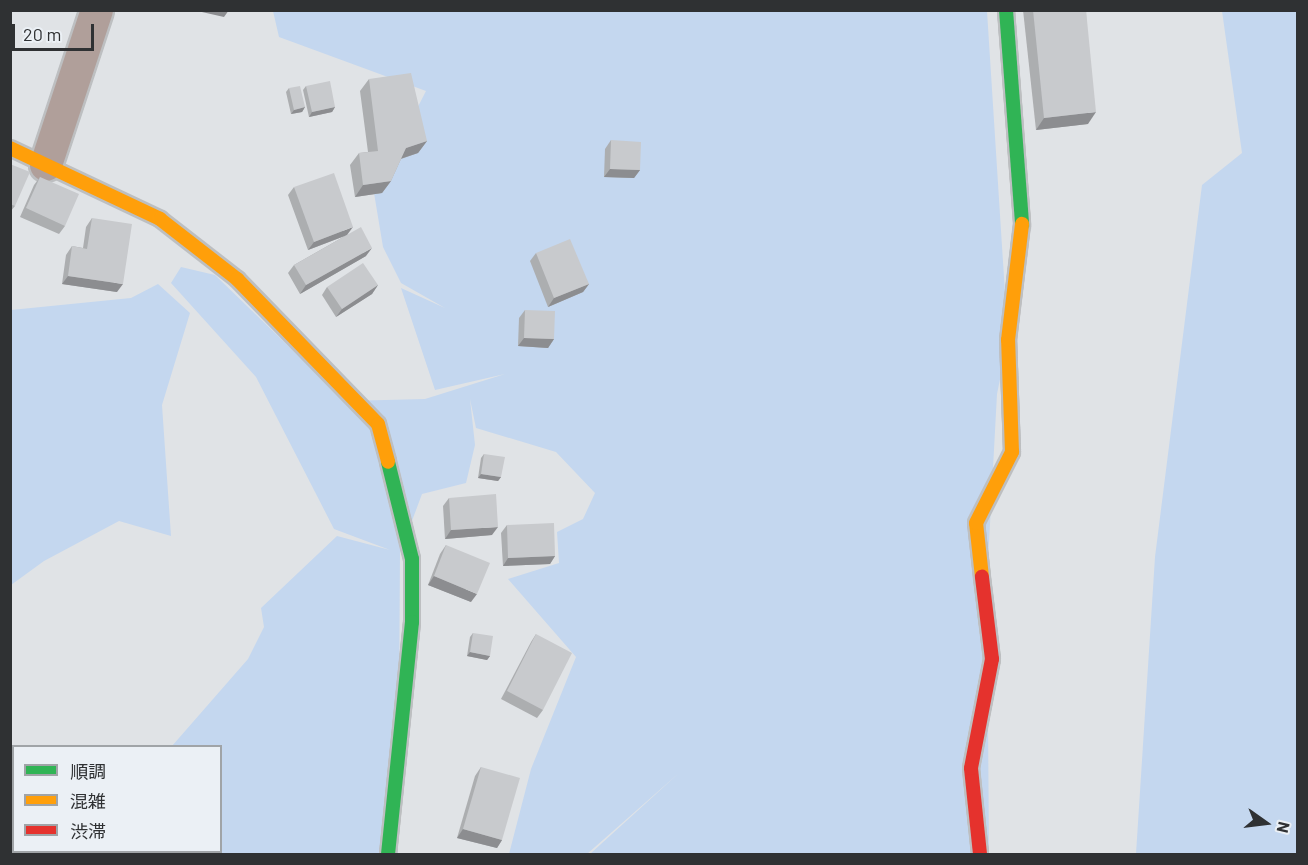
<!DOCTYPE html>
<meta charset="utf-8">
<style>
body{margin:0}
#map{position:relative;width:1308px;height:865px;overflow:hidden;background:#e0e3e6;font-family:Barlow,"Noto Sans JP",sans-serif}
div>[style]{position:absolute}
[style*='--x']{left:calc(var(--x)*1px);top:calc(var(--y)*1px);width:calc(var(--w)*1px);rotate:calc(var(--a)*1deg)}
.green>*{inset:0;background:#c4d7ef}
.roads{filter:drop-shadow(2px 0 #bdbfc1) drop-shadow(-2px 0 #bdbfc1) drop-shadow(0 2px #bdbfc1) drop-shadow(0 -2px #bdbfc1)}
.street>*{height:32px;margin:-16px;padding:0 16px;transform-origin:16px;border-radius:16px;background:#b09f9a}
.fast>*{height:14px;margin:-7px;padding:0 7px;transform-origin:7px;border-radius:7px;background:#30b455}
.slow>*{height:14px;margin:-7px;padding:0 7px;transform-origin:7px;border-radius:7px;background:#ff9f0a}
.jam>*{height:14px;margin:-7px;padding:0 7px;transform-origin:7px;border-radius:7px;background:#e5322d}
.wall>*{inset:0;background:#acaeb0}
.shaded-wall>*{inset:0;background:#8c8d90}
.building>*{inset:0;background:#c8cacd}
span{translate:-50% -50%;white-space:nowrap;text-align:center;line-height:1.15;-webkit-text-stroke:4.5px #ebf0f5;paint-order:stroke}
.frame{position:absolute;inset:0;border:12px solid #2f3133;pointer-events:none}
.legend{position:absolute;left:12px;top:745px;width:210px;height:108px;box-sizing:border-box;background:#ebf0f5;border:2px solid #a0a4a7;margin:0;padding:8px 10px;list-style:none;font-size:18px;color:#2f3133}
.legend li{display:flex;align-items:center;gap:12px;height:30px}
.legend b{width:30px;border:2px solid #a0a4a7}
.north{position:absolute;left:1236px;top:793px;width:60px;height:60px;-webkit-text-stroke:4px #ebf0f5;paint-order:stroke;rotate:104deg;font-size:16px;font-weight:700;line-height:24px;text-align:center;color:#2f3133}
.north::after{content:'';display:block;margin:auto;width:21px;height:27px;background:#2f3133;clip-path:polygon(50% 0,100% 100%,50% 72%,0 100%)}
.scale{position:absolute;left:12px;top:24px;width:82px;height:27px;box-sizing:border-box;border:3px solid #2f3133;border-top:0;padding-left:8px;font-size:18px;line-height:21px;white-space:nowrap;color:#2f3133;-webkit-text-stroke:4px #ebf0f5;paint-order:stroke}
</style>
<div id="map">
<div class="green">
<div style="clip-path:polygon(273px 11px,987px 11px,1008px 340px,997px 394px,987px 580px,989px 854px,590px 854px,679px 773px,587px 854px,509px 854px,531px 769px,576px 657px,508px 579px,559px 563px,557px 532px,583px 519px,595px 493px,556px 452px,476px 428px,470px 399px,475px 445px,466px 483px,422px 494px,400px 553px,398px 854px,74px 854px,220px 852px,220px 746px,172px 746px,248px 659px,264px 627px,261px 608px,337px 536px,390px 550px,334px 529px,256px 377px,171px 283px,181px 267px,215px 275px,345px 401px,425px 399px,505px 374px,435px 390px,401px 288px,445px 308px,401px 283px,383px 247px,374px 193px,426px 91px,279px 37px)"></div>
<div style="clip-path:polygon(1222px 11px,1297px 11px,1297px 854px,1136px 854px,1155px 557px,1202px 185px,1242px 153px)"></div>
<div style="clip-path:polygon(158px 284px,190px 313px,162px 405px,171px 536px,119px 521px,44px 561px,11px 585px,11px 310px,131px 298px)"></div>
</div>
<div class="roads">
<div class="street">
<div style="--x:46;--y:165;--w:163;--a:-71.8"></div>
</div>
<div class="fast">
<div style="--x:1006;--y:10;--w:215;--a:85.7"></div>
<div style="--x:388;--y:462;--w:100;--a:76.1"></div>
<div style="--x:412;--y:559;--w:63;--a:90"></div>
<div style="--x:412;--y:622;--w:233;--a:95.9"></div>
</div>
<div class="slow">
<div style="--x:10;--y:148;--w:166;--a:25.3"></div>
<div style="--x:160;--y:219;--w:98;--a:37.9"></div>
<div style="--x:237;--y:279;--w:202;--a:45.8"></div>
<div style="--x:378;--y:424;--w:39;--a:75"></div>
<div style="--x:982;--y:577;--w:54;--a:-96.3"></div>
<div style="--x:976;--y:523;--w:80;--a:-63.1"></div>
<div style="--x:1012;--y:452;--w:112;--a:-92"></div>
<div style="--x:1008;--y:340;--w:117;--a:-83.1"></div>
</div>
<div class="jam">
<div style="--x:980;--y:854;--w:86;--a:-96"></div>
<div style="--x:971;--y:768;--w:111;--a:-79.1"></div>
<div style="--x:992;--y:659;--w:83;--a:-97"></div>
</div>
</div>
<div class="wall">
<div style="clip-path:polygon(1023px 10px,1086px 10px,1088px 124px,1036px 130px)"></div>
<div style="clip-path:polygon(369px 79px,427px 141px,418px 153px,401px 159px,391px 181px,382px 193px,355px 197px,350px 165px,359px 153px,368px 152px,360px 91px)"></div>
<div style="clip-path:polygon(306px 86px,335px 107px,332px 112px,309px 117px,303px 90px)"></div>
<div style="clip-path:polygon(289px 88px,305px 107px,302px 112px,291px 114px,286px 92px)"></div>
<div style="clip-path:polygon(611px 140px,640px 170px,634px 178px,604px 177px,605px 149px)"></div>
<div style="clip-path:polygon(10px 164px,15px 206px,10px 212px)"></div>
<div style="clip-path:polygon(40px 177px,65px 226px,59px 234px,20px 217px,34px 185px)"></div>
<div style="clip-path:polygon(294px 187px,348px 235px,366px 256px,300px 294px,288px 273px,294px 265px,345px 236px,308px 250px,288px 195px)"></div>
<div style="clip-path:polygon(92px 218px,117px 292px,62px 284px,66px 255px,72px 246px,83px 248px,86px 227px)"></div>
<div style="clip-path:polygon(536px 253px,589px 284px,583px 292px,548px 307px,530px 261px)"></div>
<div style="clip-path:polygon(378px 285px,372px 294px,336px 317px,322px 295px,327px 287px)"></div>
<div style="clip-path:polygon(525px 310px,554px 339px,548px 348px,518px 346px,519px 318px)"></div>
<div style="clip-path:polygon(484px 454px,501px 477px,498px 481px,478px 478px,481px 458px)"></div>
<div style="clip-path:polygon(449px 498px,492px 535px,445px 539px,443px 506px)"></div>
<div style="clip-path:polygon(507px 525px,555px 556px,550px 564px,503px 566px,501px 533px)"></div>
<div style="clip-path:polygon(446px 545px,471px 602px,428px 585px,440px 554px)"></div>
<div style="clip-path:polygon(473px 633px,490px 656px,487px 660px,467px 656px,470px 637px)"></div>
<div style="clip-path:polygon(536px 634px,543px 710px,537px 718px,501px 699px,531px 642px)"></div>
<div style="clip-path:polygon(481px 767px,502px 840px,497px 848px,457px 838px,475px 776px)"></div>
</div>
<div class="shaded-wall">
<div style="clip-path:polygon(193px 10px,229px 10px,224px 17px)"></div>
<div style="clip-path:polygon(305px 107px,302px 112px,291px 114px,294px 110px)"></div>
<div style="clip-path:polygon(335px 107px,332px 112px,309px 117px,312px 112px)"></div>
<div style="clip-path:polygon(1096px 112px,1088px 124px,1036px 130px,1044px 118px)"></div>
<div style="clip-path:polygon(427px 141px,418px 153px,397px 160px,406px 148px)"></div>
<div style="clip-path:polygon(610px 169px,640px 170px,634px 178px,604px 177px)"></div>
<div style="clip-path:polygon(391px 181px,382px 193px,355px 197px,363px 185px)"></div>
<div style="clip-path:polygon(353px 227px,347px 235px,308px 250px,314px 242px)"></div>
<div style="clip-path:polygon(372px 248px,366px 256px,300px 294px,306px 285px)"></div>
<div style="clip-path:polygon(68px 276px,123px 284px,117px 292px,62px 284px)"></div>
<div style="clip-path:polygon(589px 284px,583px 292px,548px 307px,554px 298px)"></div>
<div style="clip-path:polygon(378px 285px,372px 294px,336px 317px,342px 309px)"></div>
<div style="clip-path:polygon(524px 338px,554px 339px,548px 348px,518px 346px)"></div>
<div style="clip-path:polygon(481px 474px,501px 477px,498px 481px,478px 478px)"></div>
<div style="clip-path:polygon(498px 527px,492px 535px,445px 539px,451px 530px)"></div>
<div style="clip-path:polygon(555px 556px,550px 564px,503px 566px,508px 558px)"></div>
<div style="clip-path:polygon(434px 576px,477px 594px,471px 602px,428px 585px)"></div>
<div style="clip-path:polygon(470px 652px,490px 656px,487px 660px,467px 656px)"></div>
<div style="clip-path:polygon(463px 829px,502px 840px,497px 848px,457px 838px)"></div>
</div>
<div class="building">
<div style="clip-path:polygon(1033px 10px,1086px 10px,1096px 112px,1044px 118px)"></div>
<div style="clip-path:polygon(411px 73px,427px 141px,406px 148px,391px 181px,363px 185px,359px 153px,378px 151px,369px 79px)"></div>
<div style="clip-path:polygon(330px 81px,335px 107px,312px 112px,306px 86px)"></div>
<div style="clip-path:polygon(300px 86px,305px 107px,294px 110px,289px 88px)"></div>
<div style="clip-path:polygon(611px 140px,641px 142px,640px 170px,610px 169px)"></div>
<div style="clip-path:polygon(10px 164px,30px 172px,15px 206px,10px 204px)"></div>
<div style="clip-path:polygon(334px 173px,353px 227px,314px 242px,294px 187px)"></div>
<div style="clip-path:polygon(40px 177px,79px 194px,65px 226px,26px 208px)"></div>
<div style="clip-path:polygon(92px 218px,132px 224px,123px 284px,68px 276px,72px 246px,87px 249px)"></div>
<div style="clip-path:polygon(361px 227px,372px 248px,306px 285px,294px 265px)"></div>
<div style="clip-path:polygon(570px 239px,589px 284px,554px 298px,536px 253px)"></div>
<div style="clip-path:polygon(363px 263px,378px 285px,342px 309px,327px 287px)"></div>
<div style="clip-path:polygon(525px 310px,555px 311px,554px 339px,524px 338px)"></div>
<div style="clip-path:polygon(484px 454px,505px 457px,501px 477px,481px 474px)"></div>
<div style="clip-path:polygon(496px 494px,498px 527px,451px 530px,449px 498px)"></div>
<div style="clip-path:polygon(554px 523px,555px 556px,508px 558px,507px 525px)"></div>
<div style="clip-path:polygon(446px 545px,490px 563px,477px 594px,434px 576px)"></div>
<div style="clip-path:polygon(473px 633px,493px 636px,490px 656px,470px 652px)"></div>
<div style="clip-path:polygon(536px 634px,572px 653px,543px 710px,507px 691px)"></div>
<div style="clip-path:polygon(481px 767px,520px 778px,502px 840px,463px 829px)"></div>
</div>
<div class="frame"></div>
<ul class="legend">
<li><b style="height:8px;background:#30b455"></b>順調</li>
<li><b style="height:8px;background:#ff9f0a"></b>混雑</li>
<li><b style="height:8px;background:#e5322d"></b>渋滞</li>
</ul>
<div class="north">N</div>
<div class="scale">20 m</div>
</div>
